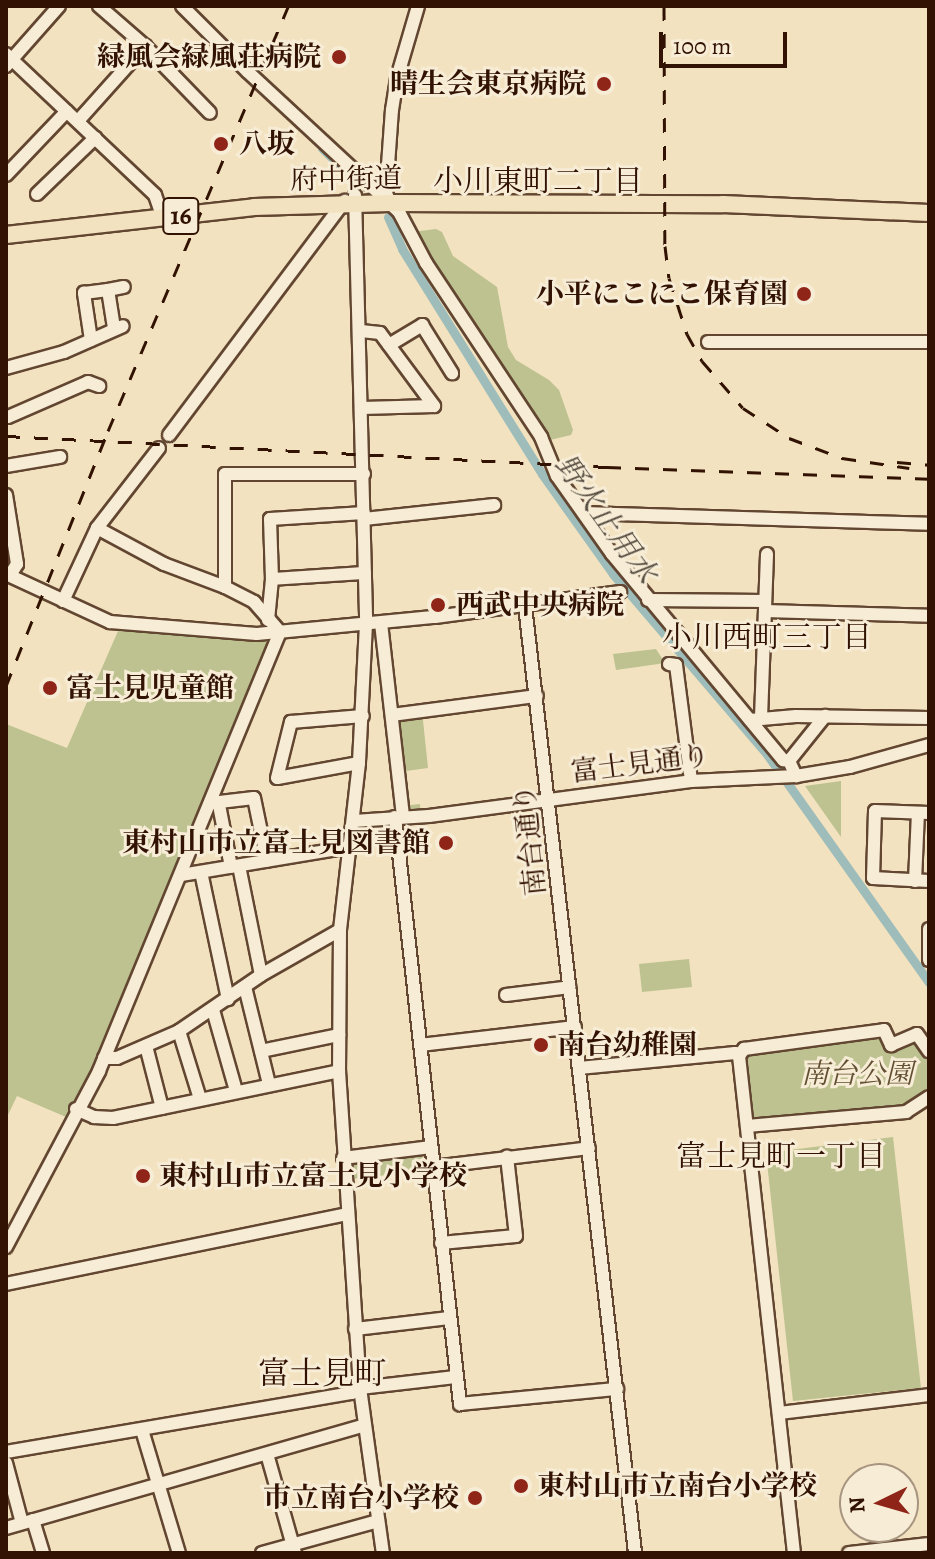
<!DOCTYPE html>
<meta charset="utf-8">
<style>
body{margin:0}
#map{position:relative;width:935px;height:1559px;overflow:hidden;background:#f2e2bf;font-family:Alegreya,"Noto Serif JP",serif}
div>[style]{position:absolute}
[style*='--x']{left:calc(var(--x)*1px);top:calc(var(--y)*1px);width:calc(var(--w)*1px);rotate:calc(var(--a)*1deg)}
.green>*{inset:0;background:#bdc290}
.canal>*{height:9px;margin:-4.5px;padding:0 4.5px;transform-origin:4.5px;border-radius:4.5px;background:#9dbcba}
.roads{filter:drop-shadow(2px 0 #624631) drop-shadow(-2px 0 #624631) drop-shadow(0 2px #624631) drop-shadow(0 -2px #624631)}
.minor>*{height:12px;margin:-6px;padding:0 6px;transform-origin:6px;border-radius:6px;background:#f7ecd5}
.major>*{height:16px;margin:-8px;padding:0 8px;transform-origin:8px;border-radius:8px;background:#f2e2bf}
.rail>*{height:3px;margin-top:-1.5px;transform-origin:0;background:repeating-linear-gradient(90deg,#321202 0 14px,transparent 0 28px)}
.dots>*{width:22px;height:22px;translate:-50% -50%;box-sizing:border-box;border:4px solid #f7ecd5;border-radius:50%}
span{translate:-50% -50%;white-space:nowrap;text-align:center;line-height:1.15;-webkit-text-stroke:6px #f7ecd5;paint-order:stroke}
.shield-label span{padding:2px 6px;background:#f7ecd5;border:2px solid;border-radius:6px;-webkit-text-stroke-width:0}
.shield-label{font-size:26px;color:#321202;font-weight:700}
.poi-label{font-size:28px;color:#321202;font-weight:700}
.right{translate:-100% -50%;text-align:right}
.left{translate:0 -50%;text-align:left}
.street-label{font-size:28px;color:#321202}
.park-label{font-size:28px;color:#635034;font-style:italic}
.neighbourhood-label{font-size:30px;color:#321202}
.water-label{font-size:30px;color:#574e42;font-style:italic}
.quarter-label{font-size:32px;color:#321202}
.frame{position:absolute;inset:0;border:8px solid #321202;pointer-events:none}
.north{position:absolute;left:839px;top:1463px;width:80px;height:80px;box-sizing:border-box;background:#f7ecd5;border:2px solid #a89581;border-radius:50%;rotate:265deg;font-size:22px;font-weight:700;line-height:32px;text-align:center;color:#321202}
.north::after{content:'';display:block;margin:auto;width:28px;height:36px;background:#8f2418;clip-path:polygon(50% 0,100% 100%,50% 72%,0 100%)}
.scale{position:absolute;left:659px;top:32px;width:128px;height:36px;box-sizing:border-box;border:4px solid #321202;border-top:0;padding-left:10px;font-size:24px;line-height:28px;white-space:nowrap;color:#321202;-webkit-text-stroke:6px #f7ecd5;paint-order:stroke}
</style>
<div id="map">
<div class="green">
<div style="clip-path:polygon(436px 229px,442px 232px,453px 256px,497px 287px,508px 347px,516px 360px,549px 380px,559px 390px,573px 430px,571px 435px,550px 440px,489px 354px,412px 232px)"></div>
<div style="clip-path:polygon(118px 631px,264px 639px,270px 647px,93px 1076px,66px 1117px,17px 1096px,6px 1119px,6px 724px,67px 748px)"></div>
<div style="clip-path:polygon(656px 649px,665px 663px,616px 670px,613px 654px)"></div>
<div style="clip-path:polygon(422px 711px,428px 768px,406px 771px,410px 805px,420px 804px,421px 817px,406px 818px,392px 715px)"></div>
<div style="clip-path:polygon(841px 781px,841px 837px,805px 786px)"></div>
<div style="clip-path:polygon(689px 959px,692px 987px,642px 992px,639px 964px)"></div>
<div style="clip-path:polygon(881px 1033px,889px 1049px,915px 1037px,929px 1056px,929px 1090px,901px 1108px,753px 1121px,747px 1053px)"></div>
<div style="clip-path:polygon(893px 1137px,921px 1388px,793px 1401px,766px 1153px)"></div>
<div style="clip-path:polygon(422px 1154px,424px 1171px,351px 1179px,349px 1161px)"></div>
</div>
<div class="canal">
<div style="--x:322;--y:148;--w:49;--a:44.2"></div>
<div style="--x:388;--y:217;--w:35;--a:66"></div>
<div style="--x:402;--y:249;--w:265;--a:58.1"></div>
<div style="--x:542;--y:474;--w:123;--a:54.6"></div>
<div style="--x:613;--y:574;--w:235;--a:49.5"></div>
<div style="--x:766;--y:753;--w:281;--a:54.6"></div>
</div>
<div class="roads">
<div class="minor">
<div style="--x:99;--y:6;--w:61;--a:41"></div>
<div style="--x:145;--y:46;--w:93;--a:45.9"></div>
<div style="--x:182;--y:6;--w:93;--a:45"></div>
<div style="--x:248;--y:72;--w:206;--a:42.8"></div>
<div style="--x:399;--y:212;--w:58;--a:62.1"></div>
<div style="--x:426;--y:263;--w:209;--a:56.5"></div>
<div style="--x:541;--y:437;--w:42;--a:67.7"></div>
<div style="--x:557;--y:476;--w:95;--a:54.8"></div>
<div style="--x:612;--y:554;--w:268;--a:50.3"></div>
<div style="--x:783;--y:760;--w:6;--a:9"></div>
<div style="--x:789;--y:761;--w:17;--a:65"></div>
<div style="--x:6;--y:54;--w:205;--a:43.4"></div>
<div style="--x:155;--y:195;--w:24;--a:71"></div>
<div style="--x:6;--y:66;--w:80;--a:-48.5"></div>
<div style="--x:78;--y:121;--w:101;--a:-48.2"></div>
<div style="--x:6;--y:175;--w:88;--a:-46.4"></div>
<div style="--x:37;--y:194;--w:81;--a:-44"></div>
<div style="--x:355;--y:195;--w:429;--a:88.5"></div>
<div style="--x:366;--y:624;--w:139;--a:92.9"></div>
<div style="--x:359;--y:763;--w:168;--a:96.5"></div>
<div style="--x:340;--y:930;--w:141;--a:90.4"></div>
<div style="--x:339;--y:1071;--w:318;--a:86.2"></div>
<div style="--x:360;--y:1388;--w:167;--a:82.1"></div>
<div style="--x:390;--y:203;--w:11;--a:-112"></div>
<div style="--x:386;--y:193;--w:83;--a:-85.9"></div>
<div style="--x:392;--y:110;--w:32;--a:-81"></div>
<div style="--x:397;--y:78;--w:75;--a:-73.7"></div>
<div style="--x:108;--y:290;--w:16;--a:-11"></div>
<div style="--x:361;--y:331;--w:19;--a:6"></div>
<div style="--x:380;--y:333;--w:91;--a:53.5"></div>
<div style="--x:434;--y:406;--w:72;--a:178.4"></div>
<div style="--x:91;--y:340;--w:48;--a:-98.5"></div>
<div style="--x:84;--y:293;--w:24;--a:-7"></div>
<div style="--x:108;--y:290;--w:39;--a:81"></div>
<div style="--x:708;--y:342;--w:221;--a:0"></div>
<div style="--x:389;--y:345;--w:39;--a:-31"></div>
<div style="--x:422;--y:325;--w:57;--a:58"></div>
<div style="--x:6;--y:368;--w:60;--a:-15.4"></div>
<div style="--x:64;--y:352;--w:64;--a:-23.8"></div>
<div style="--x:8;--y:417;--w:87;--a:-23.6"></div>
<div style="--x:88;--y:382;--w:12;--a:20"></div>
<div style="--x:169;--y:435;--w:293;--a:-53.1"></div>
<div style="--x:6;--y:466;--w:55;--a:-9.5"></div>
<div style="--x:6;--y:495;--w:70;--a:80.9"></div>
<div style="--x:17;--y:564;--w:13;--a:122"></div>
<div style="--x:584;--y:513;--w:345;--a:1.8"></div>
<div style="--x:364;--y:519;--w:131;--a:-6.1"></div>
<div style="--x:97;--y:528;--w:101;--a:-52.2"></div>
<div style="--x:6;--y:574;--w:115;--a:24.8"></div>
<div style="--x:110;--y:622;--w:147;--a:4.7"></div>
<div style="--x:257;--y:634;--w:179;--a:-5.5"></div>
<div style="--x:435;--y:617;--w:187;--a:-7.7"></div>
<div style="--x:272;--y:579;--w:93;--a:-3.7"></div>
<div style="--x:225;--y:587;--w:113;--a:-90"></div>
<div style="--x:225;--y:474;--w:139;--a:0"></div>
<div style="--x:648;--y:600;--w:117;--a:0.5"></div>
<div style="--x:63;--y:601;--w:81;--a:-65"></div>
<div style="--x:97;--y:528;--w:76;--a:28.2"></div>
<div style="--x:164;--y:564;--w:65;--a:20.7"></div>
<div style="--x:225;--y:587;--w:33;--a:27"></div>
<div style="--x:254;--y:602;--w:40;--a:49"></div>
<div style="--x:525;--y:606;--w:953;--a:83.37"></div>
<div style="--x:765;--y:611;--w:164;--a:1.7"></div>
<div style="--x:268;--y:620;--w:41;--a:-84.4"></div>
<div style="--x:272;--y:579;--w:60;--a:-91.9"></div>
<div style="--x:270;--y:519;--w:94;--a:-3.7"></div>
<div style="--x:381;--y:623;--w:195;--a:83.5"></div>
<div style="--x:669;--y:664;--w:7;--a:8"></div>
<div style="--x:676;--y:665;--w:117;--a:82.6"></div>
<div style="--x:392;--y:715;--w:146;--a:-7.5"></div>
<div style="--x:761;--y:718;--w:164;--a:-87.9"></div>
<div style="--x:750;--y:720;--w:46;--a:-5"></div>
<div style="--x:796;--y:716;--w:133;--a:0.9"></div>
<div style="--x:789;--y:761;--w:58;--a:-51.3"></div>
<div style="--x:359;--y:763;--w:83;--a:169.6"></div>
<div style="--x:277;--y:778;--w:58;--a:-76"></div>
<div style="--x:291;--y:722;--w:72;--a:-4.8"></div>
<div style="--x:211;--y:803;--w:43;--a:-6.6"></div>
<div style="--x:254;--y:798;--w:64;--a:78.3"></div>
<div style="--x:219;--y:805;--w:63;--a:79"></div>
<div style="--x:929;--y:813;--w:54;--a:-177.9"></div>
<div style="--x:875;--y:811;--w:67;--a:91.7"></div>
<div style="--x:873;--y:878;--w:56;--a:3.1"></div>
<div style="--x:395;--y:817;--w:591;--a:83.68"></div>
<div style="--x:460;--y:1404;--w:158;--a:-5.5"></div>
<div style="--x:354;--y:821;--w:75;--a:-3.8"></div>
<div style="--x:429;--y:816;--w:264;--a:-7.6"></div>
<div style="--x:691;--y:781;--w:105;--a:-2.7"></div>
<div style="--x:796;--y:776;--w:55;--a:-9.5"></div>
<div style="--x:850;--y:767;--w:82;--a:-15.6"></div>
<div style="--x:239;--y:866;--w:111;--a:78.6"></div>
<div style="--x:201;--y:872;--w:130;--a:78"></div>
<div style="--x:181;--y:875;--w:172;--a:-9.4"></div>
<div style="--x:915;--y:881;--w:68;--a:-87.5"></div>
<div style="--x:929;--y:929;--w:31;--a:90"></div>
<div style="--x:245;--y:987;--w:100;--a:76.1"></div>
<div style="--x:506;--y:995;--w:64;--a:-7.1"></div>
<div style="--x:213;--y:1010;--w:84;--a:74.1"></div>
<div style="--x:179;--y:1031;--w:71;--a:72.8"></div>
<div style="--x:420;--y:1045;--w:156;--a:-6.6"></div>
<div style="--x:146;--y:1046;--w:64;--a:75.5"></div>
<div style="--x:261;--y:1051;--w:80;--a:-11.6"></div>
<div style="--x:739;--y:1056;--w:500;--a:83.69"></div>
<div style="--x:739;--y:1056;--w:9;--a:-54"></div>
<div style="--x:744;--y:1049;--w:141;--a:-7.7"></div>
<div style="--x:884;--y:1030;--w:17;--a:65"></div>
<div style="--x:891;--y:1045;--w:28;--a:-23"></div>
<div style="--x:917;--y:1034;--w:21;--a:55"></div>
<div style="--x:104;--y:1058;--w:13;--a:0"></div>
<div style="--x:117;--y:1058;--w:68;--a:-23.5"></div>
<div style="--x:179;--y:1031;--w:99;--a:-34.3"></div>
<div style="--x:261;--y:975;--w:91;--a:-29.7"></div>
<div style="--x:579;--y:1068;--w:157;--a:-5.5"></div>
<div style="--x:735;--y:1053;--w:5;--a:37"></div>
<div style="--x:76;--y:1109;--w:20;--a:24"></div>
<div style="--x:94;--y:1117;--w:19;--a:3"></div>
<div style="--x:113;--y:1118;--w:231;--a:-11.7"></div>
<div style="--x:747;--y:1126;--w:160;--a:-5"></div>
<div style="--x:906;--y:1112;--w:27;--a:-33"></div>
<div style="--x:343;--y:1158;--w:89;--a:-7.1"></div>
<div style="--x:433;--y:1167;--w:157;--a:-6.9"></div>
<div style="--x:441;--y:1243;--w:75;--a:-5.3"></div>
<div style="--x:516;--y:1236;--w:80;--a:-96.5"></div>
<div style="--x:6;--y:1247;--w:199;--a:-62.1"></div>
<div style="--x:99;--y:1071;--w:475;--a:-67.6"></div>
<div style="--x:6;--y:1284;--w:348;--a:-11.6"></div>
<div style="--x:355;--y:1329;--w:95;--a:-6.7"></div>
<div style="--x:779;--y:1413;--w:151;--a:-6.8"></div>
<div style="--x:142;--y:1430;--w:128;--a:73.3"></div>
<div style="--x:6;--y:1452;--w:351;--a:-9.7"></div>
<div style="--x:352;--y:1393;--w:9;--a:-32"></div>
<div style="--x:360;--y:1388;--w:96;--a:-6.6"></div>
<div style="--x:267;--y:1454;--w:103;--a:74.2"></div>
<div style="--x:6;--y:1463;--w:62;--a:75.1"></div>
<div style="--x:33;--y:1520;--w:34;--a:73"></div>
<div style="--x:6;--y:1528;--w:373;--a:-16"></div>
<div style="--x:262;--y:1553;--w:120;--a:-15.4"></div>
<div style="--x:849;--y:1553;--w:81;--a:-6.4"></div>
</div>
<div class="major">
<div style="--x:6;--y:235;--w:250;--a:-6.4"></div>
<div style="--x:254;--y:207;--w:136;--a:-1.7"></div>
<div style="--x:390;--y:203;--w:333;--a:0.2"></div>
<div style="--x:723;--y:204;--w:206;--a:2.5"></div>
</div>
</div>
<div class="rail">
<div style="--x:664;--y:6;--w:240;--a:89.8"></div>
<div style="--x:665;--y:246;--w:32;--a:83"></div>
<div style="--x:669;--y:278;--w:59;--a:72.2"></div>
<div style="--x:687;--y:334;--w:31;--a:61"></div>
<div style="--x:702;--y:361;--w:62;--a:48.9"></div>
<div style="--x:743;--y:408;--w:55;--a:33.1"></div>
<div style="--x:789;--y:438;--w:57;--a:20.7"></div>
<div style="--x:842;--y:458;--w:68;--a:8.5"></div>
<div style="--x:6;--y:436;--w:602;--a:2.95"></div>
<div style="--x:607;--y:467;--w:322;--a:2.1"></div>
<div style="--x:897;--y:462;--w:32;--a:5"></div>
<div style="--x:6;--y:686;--w:275;--a:-68.2"></div>
<div style="--x:108;--y:431;--w:462;--a:-67"></div>
</div>
<div class="dots">
<div style="left:339px;top:57px;background:#8f2418"></div>
<div style="left:604px;top:84px;background:#8f2418"></div>
<div style="left:221px;top:144px;background:#8f2418"></div>
<div style="left:804px;top:294px;background:#8f2418"></div>
<div style="left:438px;top:605px;background:#8f2418"></div>
<div style="left:50px;top:688px;background:#8f2418"></div>
<div style="left:446px;top:843px;background:#8f2418"></div>
<div style="left:541px;top:1045px;background:#8f2418"></div>
<div style="left:143px;top:1176px;background:#8f2418"></div>
<div style="left:521px;top:1486px;background:#8f2418"></div>
<div style="left:475px;top:1498px;background:#8f2418"></div>
</div>
<div class="shield-label">
<span style="left:181px;top:216px">16</span>
</div>
<div class="poi-label">
<span class="right" style="left:321px;top:57px">緑風会緑風荘病院</span>
<span class="right" style="left:586px;top:84px">晴生会東京病院</span>
<span class="left" style="left:239px;top:144px">八坂</span>
<span class="right" style="left:788px;top:294px">小平にこにこ保育園</span>
<span class="left" style="left:456px;top:605px">西武中央病院</span>
<span class="left" style="left:66px;top:688px">富士見児童館</span>
<span class="right" style="left:430px;top:843px">東村山市立富士見図書館</span>
<span class="left" style="left:557px;top:1045px">南台幼稚園</span>
<span class="left" style="left:159px;top:1176px">東村山市立富士見小学校</span>
<span class="left" style="left:537px;top:1486px">東村山市立南台小学校</span>
<span class="right" style="left:459px;top:1498px">市立南台小学校</span>
</div>
<div class="street-label">
<span style="left:346px;top:179px;rotate:-1deg">府中街道</span>
<span style="left:640px;top:764px;rotate:-7deg">富士見通り</span>
<span style="left:530px;top:840px;rotate:-96deg">南台通り</span>
</div>
<div class="park-label">
<span style="left:857px;top:1074px">南台公園</span>
</div>
<div class="neighbourhood-label">
<span style="left:538px;top:181px">小川東町二丁目</span>
<span style="left:767px;top:637px">小川西町三丁目</span>
<span style="left:781px;top:1156px">富士見町一丁目</span>
</div>
<div class="water-label">
<span style="left:606px;top:519px;rotate:54deg">野火止用水</span>
</div>
<div class="quarter-label">
<span style="left:322px;top:1373px">富士見町</span>
</div>
<div class="frame"></div>
<div class="north">N</div>
<div class="scale">100 m</div>
</div>
